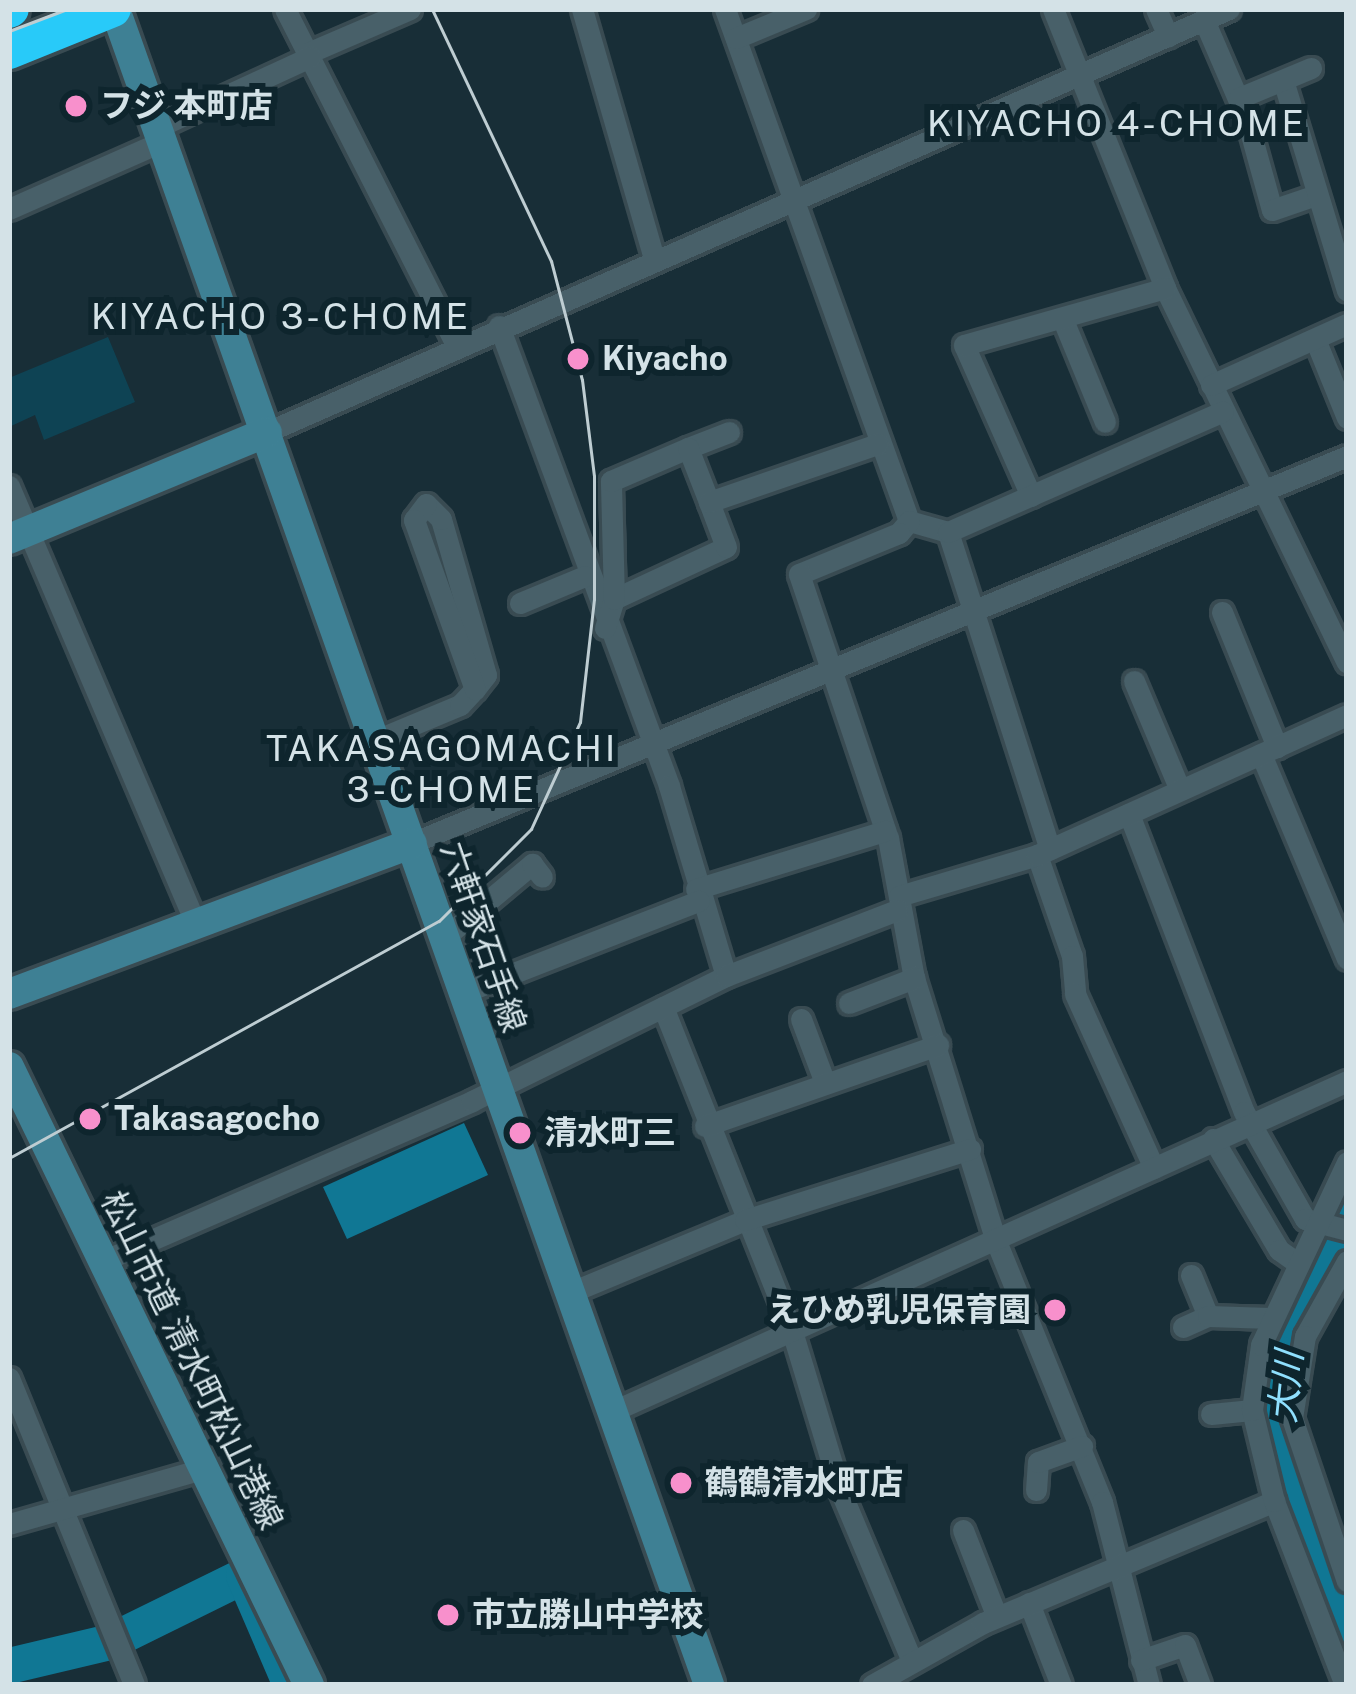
<!DOCTYPE html>
<meta charset="utf-8">
<style>
body{margin:0}
#map{position:relative;width:1356px;height:1694px;overflow:hidden;background:#182e37;font-family:"Public Sans","Noto Sans JP",sans-serif}
div>[style]{position:absolute}
[style*='--x']{left:calc(var(--x)*1px);top:calc(var(--y)*1px);width:calc(var(--w)*1px);rotate:calc(var(--a)*1deg)}
.green>*{inset:0;background:#0e4354}
.water>*{inset:0;background:#107794}
.river>*{height:36px;margin:-18px;padding:0 18px;transform-origin:18px;border-radius:18px;background:#107794}
.roads{filter:drop-shadow(3px 0 #394b52) drop-shadow(-3px 0 #394b52) drop-shadow(0 3px #394b52) drop-shadow(0 -3px #394b52)}
.street>*{height:21px;margin:-10.5px;padding:0 10.5px;transform-origin:10.5px;border-radius:10.5px;background:#486069}
.secondary>*{height:30px;margin:-15px;padding:0 15px;transform-origin:15px;border-radius:15px;background:#3e8094}
.highway>*{height:36px;margin:-18px;padding:0 18px;transform-origin:18px;border-radius:18px;background:#28caf9}
.tram>*{height:3px;margin:-1.5px;padding:0 1.5px;transform-origin:1.5px;border-radius:1.5px;background:#becdd2}
.dots>*{width:33px;height:33px;translate:-50% -50%;box-sizing:border-box;border:6px solid #0e252d;border-radius:50%}
span{translate:-50% -50%;white-space:nowrap;text-align:center;line-height:1.15;-webkit-text-stroke:12px #0e252d;paint-order:stroke}
.poi-label{font-size:33px;color:#d4e2e7;font-weight:700}
.left{translate:0 -50%;text-align:left}
.right{translate:-100% -50%;text-align:right}
.street-label{font-size:33px;color:#d4e2e7}
.neighbourhood-label{font-size:36px;color:#d4e2e7;letter-spacing:3px}
.water-label{font-size:36px;color:#8fe0fe;font-style:italic}
.frame{position:absolute;inset:0;border:12px solid #d4e2e7;pointer-events:none}
</style>
<div id="map">
<div class="green">
<div style="clip-path:polygon(108px 337px,135px 402px,44px 440px,35px 415px,9px 427px,9px 378px)"></div>
</div>
<div class="water">
<div style="clip-path:polygon(464px 1123px,488px 1175px,347px 1239px,323px 1187px)"></div>
</div>
<div class="river">
<div style="--x:1347;--y:1213;--w:156;--a:114.6"></div>
<div style="--x:1282;--y:1355;--w:72;--a:95.6"></div>
<div style="--x:1275;--y:1427;--w:219;--a:70.8"></div>
<div style="--x:126;--y:1634;--w:131;--a:-26.2"></div>
<div style="--x:244;--y:1576;--w:119;--a:66.7"></div>
<div style="--x:9;--y:1666;--w:104;--a:-13.4"></div>
</div>
<div class="roads">
<div class="street">
<div style="--x:285;--y:9;--w:377;--a:63"></div>
<div style="--x:582;--y:9;--w:260;--a:73.9"></div>
<div style="--x:725;--y:9;--w:544;--a:70.23"></div>
<div style="--x:909;--y:521;--w:41;--a:15.8"></div>
<div style="--x:948;--y:532;--w:333;--a:72.2"></div>
<div style="--x:1053;--y:9;--w:301;--a:68.1"></div>
<div style="--x:1165;--y:288;--w:416;--a:64.1"></div>
<div style="--x:1156;--y:9;--w:30;--a:66"></div>
<div style="--x:1204;--y:20;--w:109;--a:66.7"></div>
<div style="--x:1247;--y:120;--w:93;--a:74.5"></div>
<div style="--x:1272;--y:210;--w:46;--a:-18.8"></div>
<div style="--x:736;--y:38;--w:76;--a:-22.5"></div>
<div style="--x:308;--y:53;--w:111;--a:-23.3"></div>
<div style="--x:1283;--y:80;--w:220;--a:73.1"></div>
<div style="--x:1239;--y:98;--w:78;--a:-22.6"></div>
<div style="--x:158;--y:127;--w:167;--a:-24.7"></div>
<div style="--x:9;--y:209;--w:168;--a:-23.8"></div>
<div style="--x:1063;--y:320;--w:110;--a:67.6"></div>
<div style="--x:499;--y:326;--w:490;--a:69.7"></div>
<div style="--x:669;--y:786;--w:198;--a:73.3"></div>
<div style="--x:1315;--y:339;--w:85;--a:67.9"></div>
<div style="--x:1211;--y:385;--w:149;--a:-24.2"></div>
<div style="--x:267;--y:432;--w:1051;--a:-23.74"></div>
<div style="--x:688;--y:448;--w:44;--a:-21.3"></div>
<div style="--x:9;--y:486;--w:476;--a:66.9"></div>
<div style="--x:1031;--y:496;--w:165;--a:-113.9"></div>
<div style="--x:964;--y:345;--w:209;--a:-15.8"></div>
<div style="--x:909;--y:521;--w:16;--a:130"></div>
<div style="--x:899;--y:533;--w:108;--a:157.7"></div>
<div style="--x:799;--y:574;--w:279;--a:71.4"></div>
<div style="--x:888;--y:838;--w:142;--a:79.5"></div>
<div style="--x:914;--y:978;--w:275;--a:72.7"></div>
<div style="--x:996;--y:1241;--w:282;--a:67.9"></div>
<div style="--x:1102;--y:1502;--w:189;--a:75.6"></div>
<div style="--x:948;--y:532;--w:300;--a:-23.7"></div>
<div style="--x:614;--y:599;--w:123;--a:-24.9"></div>
<div style="--x:726;--y:547;--w:48;--a:-110.7"></div>
<div style="--x:520;--y:603;--w:70;--a:-22.6"></div>
<div style="--x:1222;--y:612;--w:146;--a:67.8"></div>
<div style="--x:605;--y:628;--w:30;--a:-73"></div>
<div style="--x:614;--y:599;--w:118;--a:-91.5"></div>
<div style="--x:611;--y:481;--w:84;--a:-23.2"></div>
<div style="--x:688;--y:448;--w:58;--a:68.7"></div>
<div style="--x:709;--y:502;--w:178;--a:-19"></div>
<div style="--x:1134;--y:681;--w:118;--a:67.1"></div>
<div style="--x:376;--y:740;--w:91;--a:-22.6"></div>
<div style="--x:460;--y:705;--w:22;--a:-47"></div>
<div style="--x:475;--y:689;--w:18;--a:-52"></div>
<div style="--x:486;--y:675;--w:162;--a:-106.1"></div>
<div style="--x:441;--y:519;--w:21;--a:-135"></div>
<div style="--x:426;--y:504;--w:20;--a:127"></div>
<div style="--x:414;--y:520;--w:180;--a:70.2"></div>
<div style="--x:1261;--y:754;--w:222;--a:67.2"></div>
<div style="--x:1129;--y:814;--w:319;--a:68.9"></div>
<div style="--x:1244;--y:1112;--w:123;--a:60.3"></div>
<div style="--x:1305;--y:1219;--w:43;--a:14.7"></div>
<div style="--x:412;--y:843;--w:1012;--a:-22.48"></div>
<div style="--x:1037;--y:855;--w:107;--a:70.9"></div>
<div style="--x:1072;--y:956;--w:38;--a:85"></div>
<div style="--x:1075;--y:994;--w:191;--a:65.6"></div>
<div style="--x:696;--y:889;--w:198;--a:-17.1"></div>
<div style="--x:899;--y:896;--w:144;--a:-16.5"></div>
<div style="--x:1037;--y:855;--w:340;--a:-24.3"></div>
<div style="--x:445;--y:937;--w:114;--a:-40"></div>
<div style="--x:532;--y:864;--w:16;--a:52"></div>
<div style="--x:465;--y:992;--w:251;--a:-21.3"></div>
<div style="--x:849;--y:1003;--w:70;--a:-21"></div>
<div style="--x:663;--y:1007;--w:349;--a:68.3"></div>
<div style="--x:792;--y:1331;--w:166;--a:73.2"></div>
<div style="--x:840;--y:1490;--w:186;--a:67.2"></div>
<div style="--x:801;--y:1019;--w:68;--a:69.4"></div>
<div style="--x:705;--y:1126;--w:247;--a:-19.2"></div>
<div style="--x:1213;--y:1139;--w:129;--a:59.3"></div>
<div style="--x:1279;--y:1250;--w:21;--a:35"></div>
<div style="--x:103;--y:1261;--w:402;--a:-23.4"></div>
<div style="--x:472;--y:1101;--w:283;--a:-26.2"></div>
<div style="--x:726;--y:976;--w:183;--a:-21.1"></div>
<div style="--x:1347;--y:1261;--w:86;--a:119.2"></div>
<div style="--x:1305;--y:1336;--w:83;--a:99"></div>
<div style="--x:1292;--y:1418;--w:172;--a:71.4"></div>
<div style="--x:1191;--y:1275;--w:44;--a:67.5"></div>
<div style="--x:569;--y:1293;--w:191;--a:-22.5"></div>
<div style="--x:745;--y:1220;--w:236;--a:-17.5"></div>
<div style="--x:1183;--y:1327;--w:27;--a:-24"></div>
<div style="--x:1208;--y:1316;--w:63;--a:1.8"></div>
<div style="--x:9;--y:1378;--w:331;--a:67.8"></div>
<div style="--x:611;--y:1412;--w:807;--a:-24.21"></div>
<div style="--x:1211;--y:1414;--w:41;--a:-5.6"></div>
<div style="--x:1036;--y:1490;--w:28;--a:-86"></div>
<div style="--x:1038;--y:1462;--w:47;--a:-20"></div>
<div style="--x:9;--y:1524;--w:204;--a:-15.9"></div>
<div style="--x:963;--y:1530;--w:93;--a:68.7"></div>
<div style="--x:1029;--y:1603;--w:88;--a:68.7"></div>
<div style="--x:1141;--y:1660;--w:46;--a:-18.8"></div>
<div style="--x:1185;--y:1645;--w:43;--a:69.4"></div>
<div style="--x:872;--y:1685;--w:127;--a:-29.2"></div>
<div style="--x:983;--y:1623;--w:316;--a:-22.7"></div>
<div style="--x:1345;--y:1685;--w:197;--a:-111.1"></div>
<div style="--x:1274;--y:1501;--w:94;--a:-103.6"></div>
<div style="--x:1252;--y:1410;--w:66;--a:-82.1"></div>
<div style="--x:1261;--y:1345;--w:202;--a:-64.8"></div>
</div>
<div class="secondary">
<div style="--x:115;--y:9;--w:1778;--a:70.48"></div>
<div style="--x:9;--y:539;--w:279;--a:-22.5"></div>
<div style="--x:9;--y:994;--w:430;--a:-20.5"></div>
<div style="--x:9;--y:1067;--w:687;--a:64.11"></div>
</div>
<div class="highway">
<div style="--x:9;--y:10;--w:2;--a:-27"></div>
<div style="--x:9;--y:51;--w:112;--a:-22"></div>
</div>
</div>
<div class="tram">
<div style="--x:9;--y:31;--w:62;--a:-20.8"></div>
<div style="--x:9;--y:1158;--w:491;--a:-28.9"></div>
<div style="--x:439;--y:921;--w:130;--a:-45"></div>
<div style="--x:531;--y:829;--w:118;--a:-65.4"></div>
<div style="--x:580;--y:722;--w:124;--a:-83.5"></div>
<div style="--x:594;--y:599;--w:123;--a:-90"></div>
<div style="--x:594;--y:476;--w:97;--a:-97.1"></div>
<div style="--x:582;--y:380;--w:123;--a:-104.6"></div>
<div style="--x:551;--y:261;--w:279;--a:-115.3"></div>
</div>
<div class="dots">
<div style="left:76px;top:106px;background:#f890cc"></div>
<div style="left:578px;top:359px;background:#f890cc"></div>
<div style="left:90px;top:1119px;background:#f890cc"></div>
<div style="left:520px;top:1133px;background:#f890cc"></div>
<div style="left:1055px;top:1310px;background:#f890cc"></div>
<div style="left:681px;top:1483px;background:#f890cc"></div>
<div style="left:448px;top:1615px;background:#f890cc"></div>
</div>
<div class="poi-label">
<span class="left" style="left:100px;top:106px">フジ 本町店</span>
<span class="left" style="left:602px;top:359px">Kiyacho</span>
<span class="left" style="left:114px;top:1119px">Takasagocho</span>
<span class="left" style="left:544px;top:1133px">清水町三</span>
<span class="right" style="left:1031px;top:1310px">えひめ乳児保育園</span>
<span class="left" style="left:705px;top:1483px">鶴鶴清水町店</span>
<span class="left" style="left:472px;top:1615px">市立勝山中学校</span>
</div>
<div class="street-label">
<span style="left:483px;top:937px;rotate:71deg">六軒家石手線</span>
<span style="left:192px;top:1360px;rotate:64deg">松山市道 清水町松山港線</span>
</div>
<div class="neighbourhood-label">
<span style="left:1117px;top:124px">KIYACHO 4-CHOME</span>
<span style="left:281px;top:317px">KIYACHO 3-CHOME</span>
<span style="left:442px;top:769px">TAKASAGOMACHI<br>3-CHOME</span>
</div>
<div class="water-label">
<span style="left:1286px;top:1387px;rotate:-84deg">大川</span>
</div>
<div class="frame"></div>
</div>
